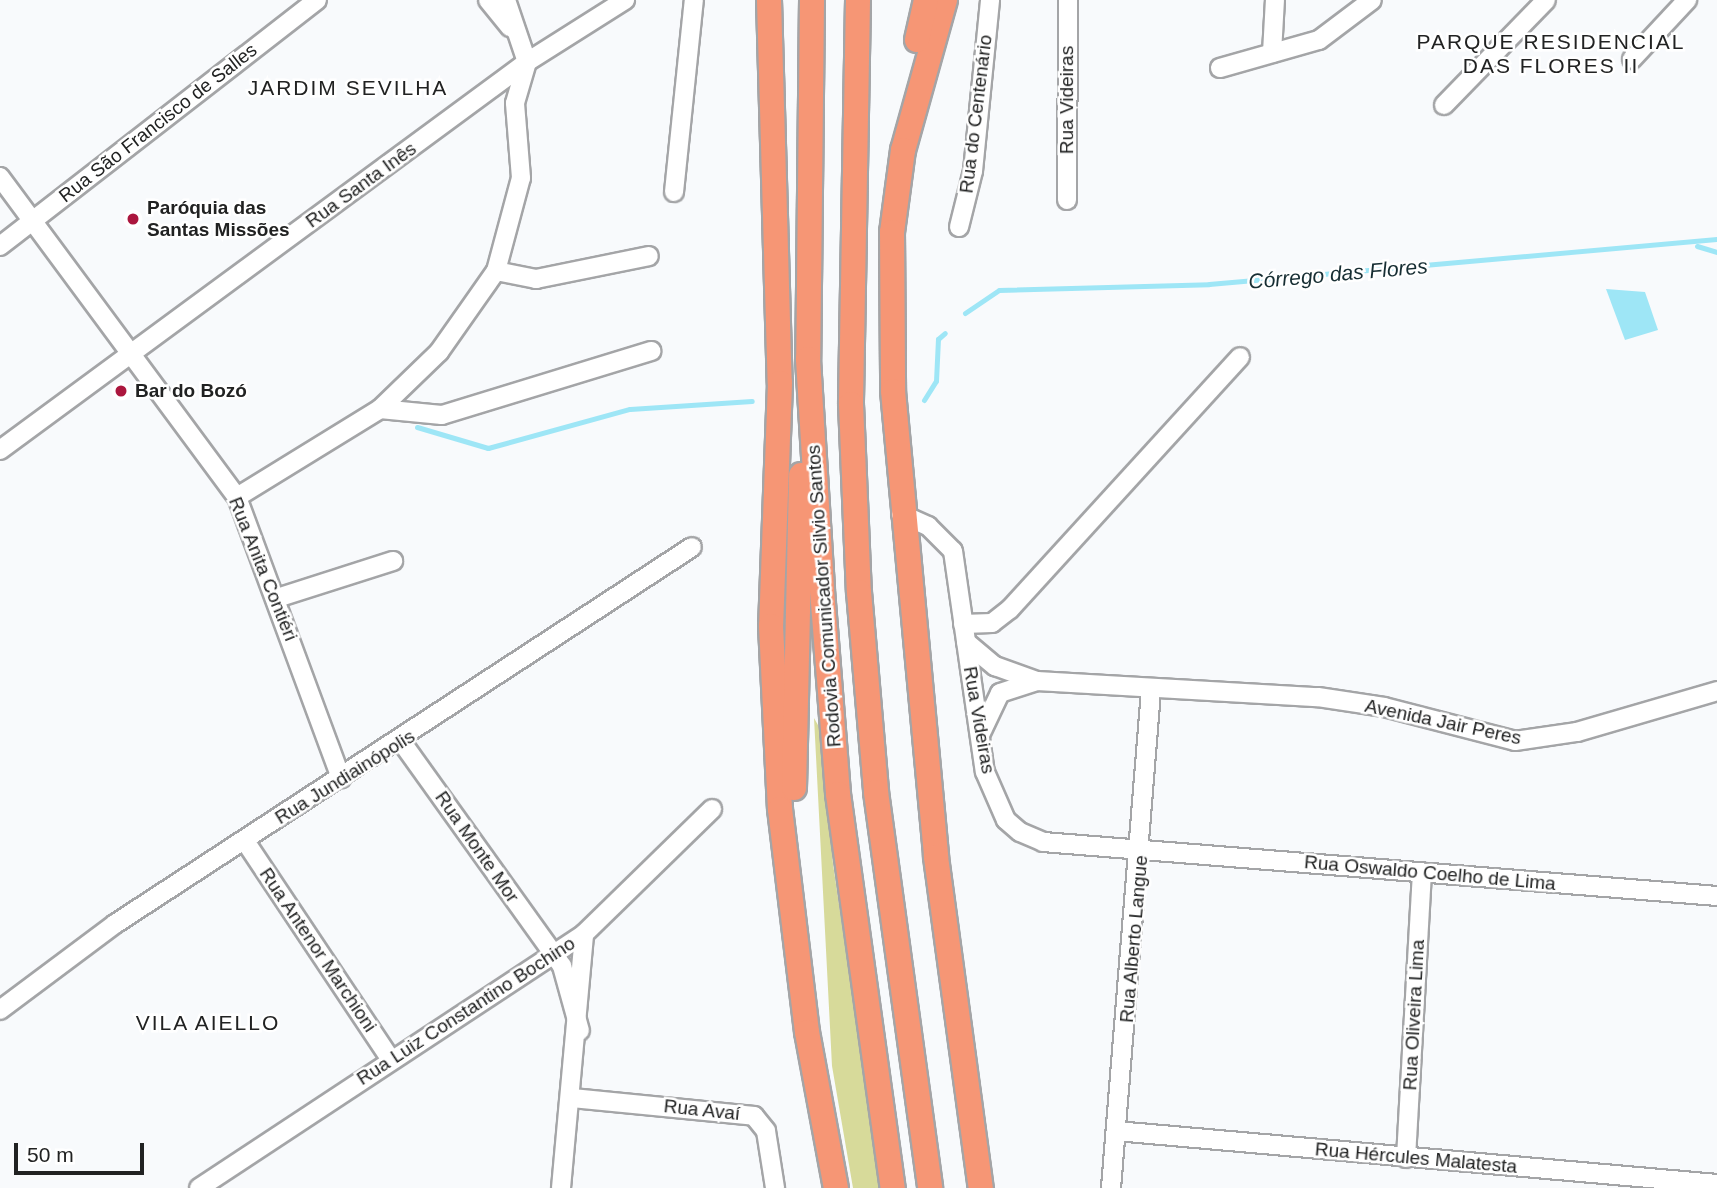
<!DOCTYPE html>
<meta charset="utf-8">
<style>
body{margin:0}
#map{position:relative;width:1717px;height:1188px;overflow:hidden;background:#f8fafc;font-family:Helvetica,sans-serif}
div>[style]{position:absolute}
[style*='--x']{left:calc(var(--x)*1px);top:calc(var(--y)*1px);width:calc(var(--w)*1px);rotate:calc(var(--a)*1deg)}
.green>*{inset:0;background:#d7da9a}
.water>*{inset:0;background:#9ee6f6}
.stream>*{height:5px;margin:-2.5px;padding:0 2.5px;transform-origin:2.5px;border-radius:2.5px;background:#9ee6f6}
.roads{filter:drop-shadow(2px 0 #a4a5a7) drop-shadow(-2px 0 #a4a5a7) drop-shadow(0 2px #a4a5a7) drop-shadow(0 -2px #a4a5a7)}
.minor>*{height:18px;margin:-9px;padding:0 9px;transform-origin:9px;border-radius:9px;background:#fff}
.highway>*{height:24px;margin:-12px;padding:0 12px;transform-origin:12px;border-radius:12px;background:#f69675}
.dots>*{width:19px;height:19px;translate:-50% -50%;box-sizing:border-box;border:4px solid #fff;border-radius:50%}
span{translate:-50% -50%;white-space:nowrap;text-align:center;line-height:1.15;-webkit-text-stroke:5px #fff;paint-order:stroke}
.street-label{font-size:19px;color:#212222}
.poi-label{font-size:19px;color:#212222;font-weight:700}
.left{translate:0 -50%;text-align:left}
.neighbourhood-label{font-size:21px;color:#212222;letter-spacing:2px}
.water-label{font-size:21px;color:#172e33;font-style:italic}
.scale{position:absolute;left:14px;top:1143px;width:130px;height:32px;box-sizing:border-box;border:4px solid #212222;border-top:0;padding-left:9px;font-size:21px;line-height:24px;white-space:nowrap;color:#212222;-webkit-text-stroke:5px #fff;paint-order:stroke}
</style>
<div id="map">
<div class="green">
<div style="clip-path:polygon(814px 718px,823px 734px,833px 864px,881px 1188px,853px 1188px,832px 1066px)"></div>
</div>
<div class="water">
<div style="clip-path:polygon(1606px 289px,1645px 292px,1658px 330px,1625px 340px)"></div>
</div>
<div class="stream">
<div style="--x:1697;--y:246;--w:21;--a:17"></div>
<div style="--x:965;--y:313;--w:41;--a:-34.1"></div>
<div style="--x:999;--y:290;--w:210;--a:-1.6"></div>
<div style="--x:1209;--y:284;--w:510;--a:-5.06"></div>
<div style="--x:924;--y:400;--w:22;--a:-58"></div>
<div style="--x:936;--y:381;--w:42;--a:-87.3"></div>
<div style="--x:938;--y:339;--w:9;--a:-41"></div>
<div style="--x:417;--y:427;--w:74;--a:16.5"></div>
<div style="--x:488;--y:448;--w:147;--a:-15.4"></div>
<div style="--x:630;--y:409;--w:122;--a:-3.8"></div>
</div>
<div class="roads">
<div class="minor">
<div style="--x:488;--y:0;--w:35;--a:51"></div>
<div style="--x:1272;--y:53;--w:53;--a:-86.8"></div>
<div style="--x:1632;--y:59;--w:81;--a:-47"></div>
<div style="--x:1220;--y:68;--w:103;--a:-15.8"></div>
<div style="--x:1319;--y:40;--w:66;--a:-37"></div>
<div style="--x:1444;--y:105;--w:146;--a:-45.8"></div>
<div style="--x:0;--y:177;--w:398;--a:53.5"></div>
<div style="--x:237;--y:497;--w:300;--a:69.7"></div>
<div style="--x:674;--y:192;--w:193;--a:-84.1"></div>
<div style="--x:1067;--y:200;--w:200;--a:-89.7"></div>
<div style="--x:959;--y:227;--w:58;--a:-76"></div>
<div style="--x:973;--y:171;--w:172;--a:-84.3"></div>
<div style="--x:0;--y:246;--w:401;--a:-37.8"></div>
<div style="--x:496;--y:271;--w:41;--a:11.3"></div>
<div style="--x:536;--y:279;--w:115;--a:-11.5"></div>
<div style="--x:380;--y:409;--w:62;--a:5.5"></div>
<div style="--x:442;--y:415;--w:219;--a:-17"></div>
<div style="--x:0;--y:450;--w:654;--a:-36.36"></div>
<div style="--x:527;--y:62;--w:116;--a:-32.3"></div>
<div style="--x:237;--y:497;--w:168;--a:-31.6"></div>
<div style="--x:380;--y:409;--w:82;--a:-44"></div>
<div style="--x:439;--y:352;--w:99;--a:-54.9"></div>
<div style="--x:496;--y:271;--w:96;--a:-75"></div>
<div style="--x:521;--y:178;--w:75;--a:-94.6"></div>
<div style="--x:515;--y:103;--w:43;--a:-73.7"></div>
<div style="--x:527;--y:62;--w:65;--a:-108.7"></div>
<div style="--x:901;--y:514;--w:30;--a:24"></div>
<div style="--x:928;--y:526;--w:35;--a:45"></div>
<div style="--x:953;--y:551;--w:223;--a:81.8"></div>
<div style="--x:985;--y:772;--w:52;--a:66.4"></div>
<div style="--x:1006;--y:820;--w:18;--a:41"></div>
<div style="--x:1020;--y:832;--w:25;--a:23"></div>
<div style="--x:1043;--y:842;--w:676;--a:4.58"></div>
<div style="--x:277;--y:598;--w:122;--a:-17.7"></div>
<div style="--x:963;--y:624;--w:29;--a:-2"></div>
<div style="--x:992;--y:623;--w:23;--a:-38"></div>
<div style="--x:1010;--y:609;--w:341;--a:-47.6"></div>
<div style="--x:966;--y:642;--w:38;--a:40"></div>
<div style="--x:995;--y:666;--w:45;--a:19.7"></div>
<div style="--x:1037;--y:681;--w:281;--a:3.3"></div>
<div style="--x:1318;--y:697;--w:67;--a:8.6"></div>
<div style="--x:1384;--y:707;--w:135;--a:14.5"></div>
<div style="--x:1515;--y:741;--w:63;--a:-8.3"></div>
<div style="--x:1577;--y:732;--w:146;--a:-16.3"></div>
<div style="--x:981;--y:733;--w:44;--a:-64.6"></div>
<div style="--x:1000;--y:693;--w:35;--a:-18"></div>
<div style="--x:401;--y:741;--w:277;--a:54.4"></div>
<div style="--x:562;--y:966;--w:67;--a:74.5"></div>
<div style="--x:245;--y:841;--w:263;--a:56.3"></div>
<div style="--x:0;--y:1010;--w:144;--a:-36.8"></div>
<div style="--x:115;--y:924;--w:689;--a:-33.16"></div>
<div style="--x:572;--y:1098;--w:183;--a:5.6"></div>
<div style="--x:754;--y:1116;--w:19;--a:51"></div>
<div style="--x:766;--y:1131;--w:58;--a:81"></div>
<div style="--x:1116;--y:1131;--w:603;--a:5.04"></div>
<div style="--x:1406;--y:1158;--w:286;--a:-86.8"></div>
<div style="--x:199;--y:1188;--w:461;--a:-33.4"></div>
<div style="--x:584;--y:934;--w:179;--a:-44.3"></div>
<div style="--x:561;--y:1188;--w:255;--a:-84.8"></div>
<div style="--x:1111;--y:1188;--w:500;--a:-85.4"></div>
</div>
<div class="highway">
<div style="--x:769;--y:0;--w:383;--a:88.4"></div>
<div style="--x:780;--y:383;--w:243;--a:92.1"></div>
<div style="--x:771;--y:626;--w:183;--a:87.2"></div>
<div style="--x:780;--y:809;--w:225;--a:83.1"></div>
<div style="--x:807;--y:1032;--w:159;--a:79.5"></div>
<div style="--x:812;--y:0;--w:359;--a:90.6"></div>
<div style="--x:808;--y:359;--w:231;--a:86.5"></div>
<div style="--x:822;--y:590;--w:205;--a:85.5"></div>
<div style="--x:838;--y:794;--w:398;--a:82.1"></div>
<div style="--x:858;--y:0;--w:404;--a:91"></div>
<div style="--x:851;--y:404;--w:188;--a:87.6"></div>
<div style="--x:859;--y:592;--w:201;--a:85.1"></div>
<div style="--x:876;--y:792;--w:400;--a:82.2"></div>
<div style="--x:945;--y:0;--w:156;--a:105.6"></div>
<div style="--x:903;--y:150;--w:83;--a:97.6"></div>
<div style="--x:892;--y:232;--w:159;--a:89.6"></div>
<div style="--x:893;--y:391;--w:468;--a:84.7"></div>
<div style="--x:936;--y:857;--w:334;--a:82.3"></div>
<div style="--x:917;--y:40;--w:41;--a:-77.3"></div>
<div style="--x:794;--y:788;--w:313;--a:-88.7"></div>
</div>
</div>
<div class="dots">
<div style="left:133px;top:219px;background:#ab163e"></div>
<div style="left:121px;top:391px;background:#ab163e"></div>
</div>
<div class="street-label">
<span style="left:1067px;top:100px;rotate:-90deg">Rua Videiras</span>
<span style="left:976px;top:114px;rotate:-83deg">Rua do Centenário</span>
<span style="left:158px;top:123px;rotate:-38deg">Rua São Francisco de Salles</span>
<span style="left:361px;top:185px;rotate:-36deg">Rua Santa Inês</span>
<span style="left:263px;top:569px;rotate:68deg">Rua Anita Contiéri</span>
<span style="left:824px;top:596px;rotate:-94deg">Rodovia Comunicador Silvio Santos</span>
<span style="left:979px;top:720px;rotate:80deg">Rua Videiras</span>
<span style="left:1443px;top:722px;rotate:12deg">Avenida Jair Peres</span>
<span style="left:345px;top:777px;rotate:-32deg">Rua Jundiainópolis</span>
<span style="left:477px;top:847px;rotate:55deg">Rua Monte Mor</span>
<span style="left:1430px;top:873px;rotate:5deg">Rua Oswaldo Coelho de Lima</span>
<span style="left:1134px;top:939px;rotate:-85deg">Rua Alberto Langue</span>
<span style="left:318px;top:950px;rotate:56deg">Rua Antenor Marchioni</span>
<span style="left:466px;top:1011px;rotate:-33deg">Rua Luiz Constantino Bochino</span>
<span style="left:1414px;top:1015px;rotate:-87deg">Rua Oliveira Lima</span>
<span style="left:702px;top:1110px;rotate:6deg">Rua Avaí</span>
<span style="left:1416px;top:1158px;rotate:5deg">Rua Hércules Malatesta</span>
</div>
<div class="poi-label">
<span class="left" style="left:147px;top:219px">Paróquia das<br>Santas Missões</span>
<span class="left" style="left:135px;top:391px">Bar do Bozó</span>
</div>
<div class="neighbourhood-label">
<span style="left:1551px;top:54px">PARQUE RESIDENCIAL<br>DAS FLORES II</span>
<span style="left:348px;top:88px">JARDIM SEVILHA</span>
<span style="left:208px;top:1023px">VILA AIELLO</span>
</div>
<div class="water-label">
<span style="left:1338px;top:274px;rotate:-5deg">Córrego das Flores</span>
</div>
<div class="scale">50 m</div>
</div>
